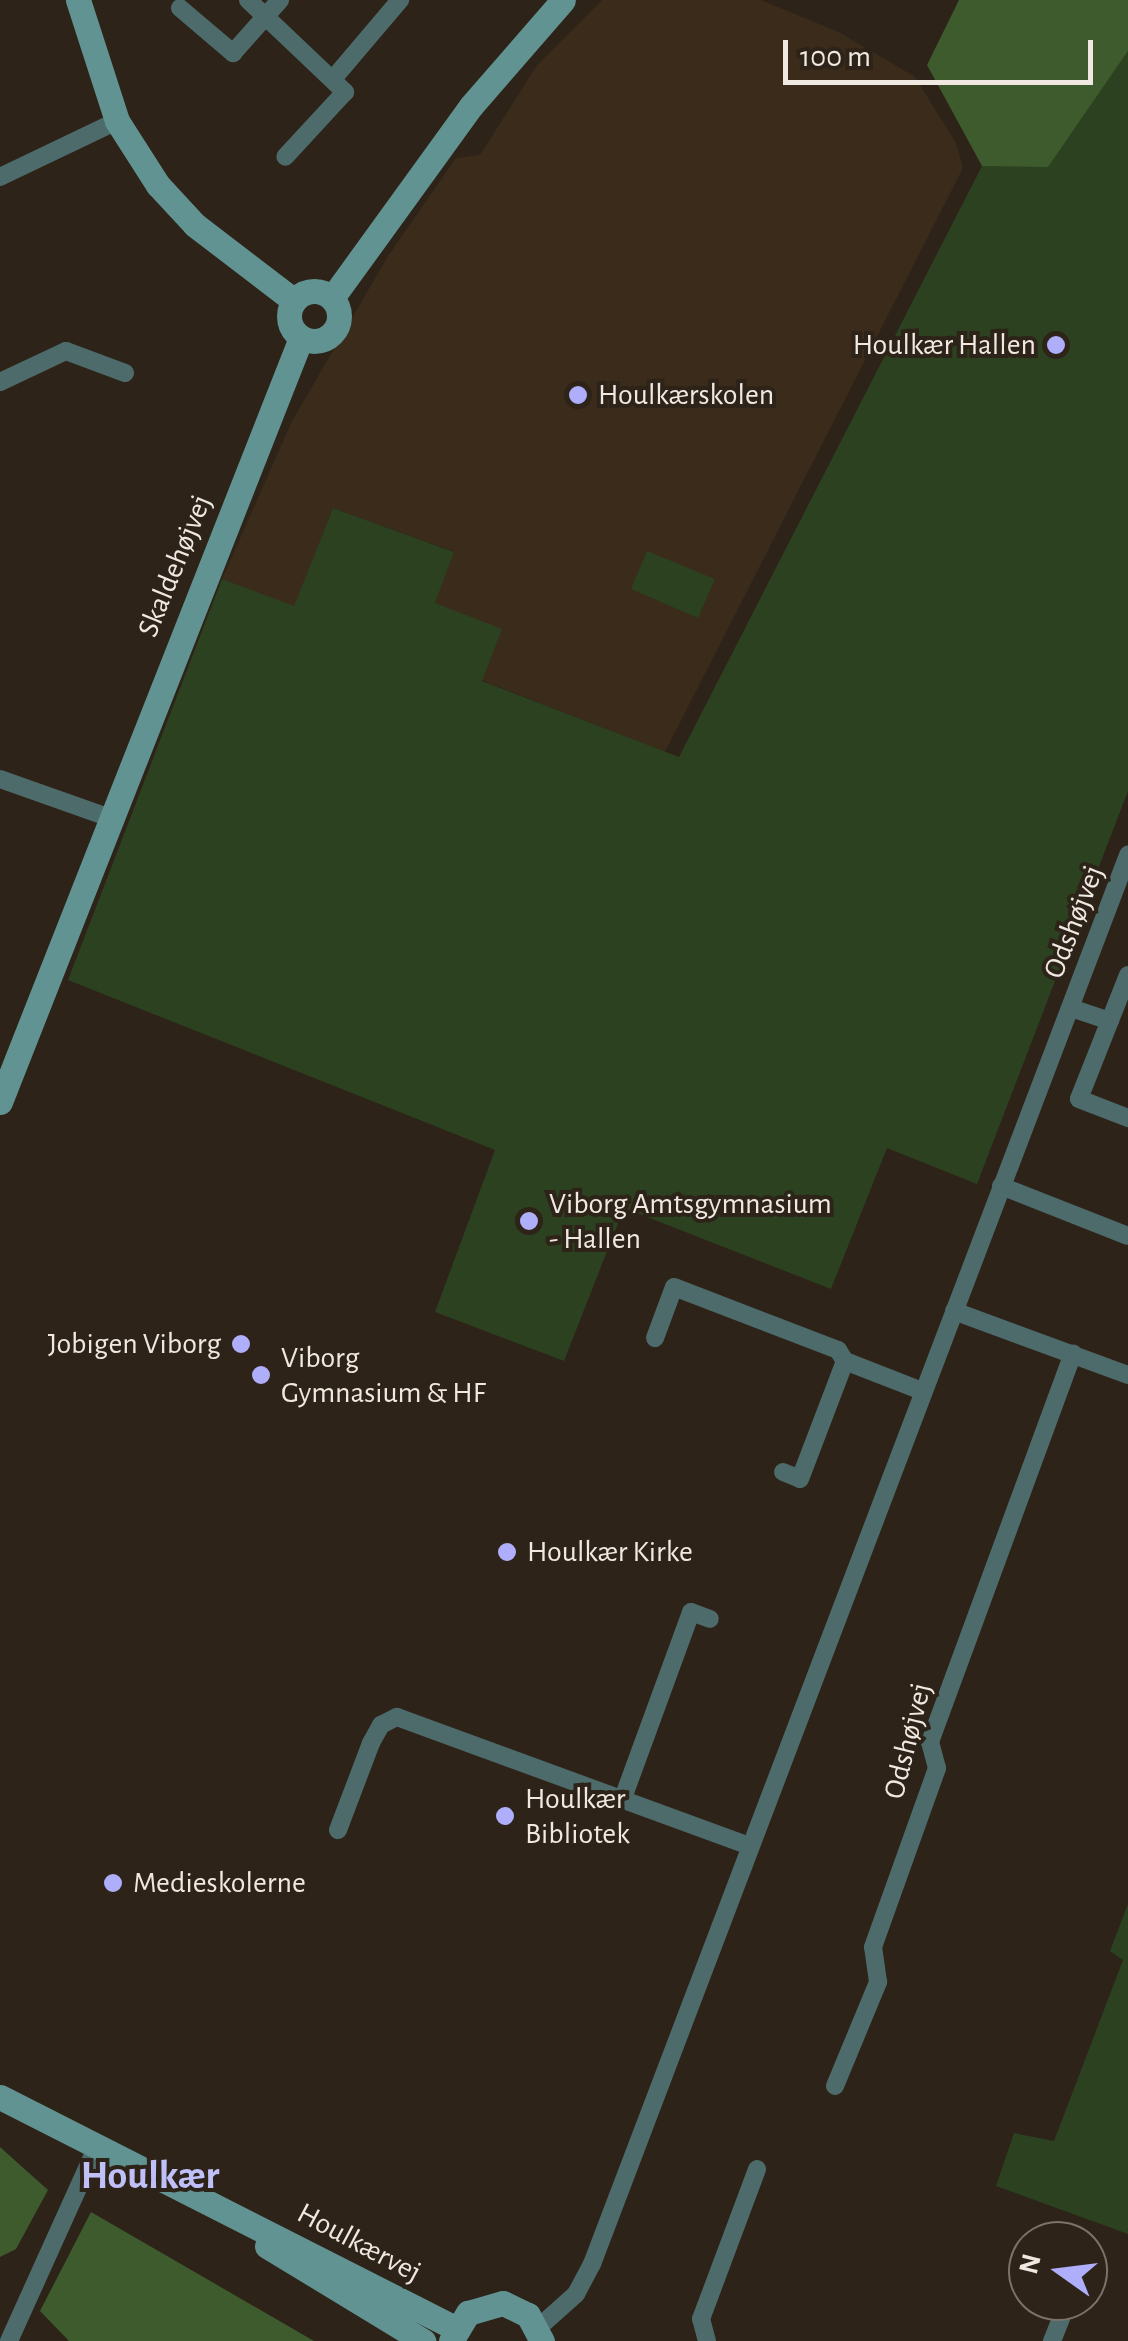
<!DOCTYPE html>
<meta charset="utf-8">
<style>
body{margin:0}
#map{position:relative;width:1128px;height:2341px;overflow:hidden;background:#2d2318;font-family:"Alegreya Sans",sans-serif}
div>[style]{position:absolute}
[style*='--x']{left:calc(var(--x)*1px);top:calc(var(--y)*1px);width:calc(var(--w)*1px);rotate:calc(var(--a)*1deg)}
.built>*{inset:0;background:#3a2b1b}
.green>*{inset:0;background:#2c411f}
.forest>*{inset:0;background:#3e5b2d}
.street>*{height:18px;margin:-9px;padding:0 9px;transform-origin:9px;border-radius:9px;background:#4d6b6b}
.secondary>*{height:25px;margin:-12.5px;padding:0 12.5px;transform-origin:12.5px;border-radius:12.5px;background:#619392}
.secondary>.ring{margin:-12.5px;padding:0;box-sizing:content-box;background:none;border:25px solid #619392;border-radius:50%}
.dots>*{width:28px;height:28px;translate:-50% -50%;box-sizing:border-box;border:5px solid #2d2318;border-radius:50%}
span{translate:-50% -50%;white-space:nowrap;text-align:center;line-height:1.15;-webkit-text-stroke:8px #2d2318;paint-order:stroke}
.poi-label{font-size:30px;color:#f0e9e2}
.right{translate:-100% -50%;text-align:right}
.left{translate:0 -50%;text-align:left}
.street-label{font-size:30px;color:#f0e9e2}
.district-label{font-size:40px;color:#c0c0f9;font-weight:700}
.north{position:absolute;left:1008px;top:2221px;width:100px;height:100px;box-sizing:border-box;background:#2d2318;border:2px solid #7b7269;border-radius:50%;rotate:284deg;font-size:28px;font-weight:700;line-height:40px;text-align:center;color:#f0e9e2}
.north::after{content:'';display:block;margin:auto;width:35px;height:45px;background:#afaefa;clip-path:polygon(50% 0,100% 100%,50% 72%,0 100%)}
.scale{position:absolute;left:783px;top:40px;width:310px;height:45px;box-sizing:border-box;border:5px solid #f0e9e2;border-top:0;padding-left:12px;font-size:30px;line-height:35px;white-space:nowrap;color:#f0e9e2;-webkit-text-stroke:8px #2d2318;paint-order:stroke}
</style>
<div id="map">
<div class="built">
<div style="clip-path:polygon(602px 0,761px 0,839px 32px,915px 77px,956px 143px,963px 168px,665px 752px,481px 680px,435px 603px,453px 551px,333px 508px,294px 607px,222px 579px,292px 421px,388px 256px,456px 158px,480px 155px,537px 65px)"></div>
</div>
<div class="green">
<div style="clip-path:polygon(1128px 51px,1128px 791px,977px 1184px,887px 1148px,831px 1289px,624px 1208px,564px 1361px,435px 1312px,495px 1150px,68px 980px,222px 579px,294px 606px,333px 508px,454px 552px,435px 603px,502px 629px,482px 681px,679px 757px,982px 166px,1048px 166px)"></div>
<div style="clip-path:polygon(647px 551px,715px 579px,698px 618px,631px 589px)"></div>
<div style="clip-path:polygon(1128px 1904px,1128px 2234px,996px 2186px,1014px 2133px,1054px 2141px,1123px 1960px,1110px 1951px)"></div>
</div>
<div class="forest">
<div style="clip-path:polygon(959px 0,1128px 0,1128px 51px,1048px 167px,982px 166px,927px 65px)"></div>
<div style="clip-path:polygon(0 2147px,48px 2190px,16px 2249px,0 2257px)"></div>
<div style="clip-path:polygon(91px 2212px,314px 2341px,69px 2341px,40px 2311px)"></div>
</div>
<div class="street">
<div style="--x:248;--y:0;--w:134;--a:43.5"></div>
<div style="--x:345;--y:92;--w:88;--a:132.7"></div>
<div style="--x:180;--y:8;--w:70;--a:40.3"></div>
<div style="--x:233;--y:53;--w:71;--a:-48.4"></div>
<div style="--x:333;--y:79;--w:104;--a:-49.7"></div>
<div style="--x:0;--y:177;--w:130;--a:-25.6"></div>
<div style="--x:0;--y:382;--w:73;--a:-25.2"></div>
<div style="--x:66;--y:351;--w:63;--a:20.4"></div>
<div style="--x:0;--y:779;--w:117;--a:19.5"></div>
<div style="--x:1128;--y:975;--w:133;--a:111.6"></div>
<div style="--x:1079;--y:1099;--w:53;--a:21.2"></div>
<div style="--x:1071;--y:1008;--w:41;--a:18.4"></div>
<div style="--x:1001;--y:1186;--w:136;--a:21.5"></div>
<div style="--x:954;--y:1311;--w:185;--a:20.2"></div>
<div style="--x:655;--y:1338;--w:54;--a:-69.6"></div>
<div style="--x:674;--y:1287;--w:176;--a:21"></div>
<div style="--x:838;--y:1350;--w:13;--a:58"></div>
<div style="--x:783;--y:1472;--w:18;--a:22"></div>
<div style="--x:800;--y:1479;--w:126;--a:-69.1"></div>
<div style="--x:845;--y:1361;--w:83;--a:21.3"></div>
<div style="--x:623;--y:1798;--w:198;--a:-69.9"></div>
<div style="--x:691;--y:1612;--w:20;--a:20"></div>
<div style="--x:338;--y:1830;--w:93;--a:-69.2"></div>
<div style="--x:371;--y:1743;--w:21;--a:-61"></div>
<div style="--x:381;--y:1725;--w:18;--a:-27"></div>
<div style="--x:397;--y:1717;--w:375;--a:20.1"></div>
<div style="--x:835;--y:2086;--w:113;--a:-67.5"></div>
<div style="--x:878;--y:1982;--w:35;--a:-98"></div>
<div style="--x:873;--y:1947;--w:190;--a:-70.3"></div>
<div style="--x:937;--y:1768;--w:27;--a:-105"></div>
<div style="--x:930;--y:1742;--w:414;--a:-69.8"></div>
<div style="--x:538;--y:2328;--w:51;--a:-41.8"></div>
<div style="--x:576;--y:2294;--w:34;--a:-62"></div>
<div style="--x:592;--y:2264;--w:1508;--a:-69.17"></div>
<div style="--x:9;--y:2341;--w:216;--a:-65.7"></div>
<div style="--x:707;--y:2341;--w:23;--a:-105"></div>
<div style="--x:701;--y:2319;--w:160;--a:-69.5"></div>
<div style="--x:1052;--y:2341;--w:43;--a:-68.2"></div>
</div>
<div class="secondary">
<div style="--x:78;--y:0;--w:127;--a:72.1"></div>
<div style="--x:117;--y:121;--w:76;--a:57.4"></div>
<div style="--x:158;--y:185;--w:54;--a:47.2"></div>
<div style="--x:195;--y:225;--w:123;--a:37.4"></div>
<div class="ring" style="left:289px;top:291px;width:25px;height:25px"></div>
<div style="--x:332;--y:298;--w:237;--a:-54.1"></div>
<div style="--x:471;--y:106;--w:140;--a:-49"></div>
<div style="--x:0;--y:1102;--w:821;--a:-68.5"></div>
<div style="--x:0;--y:2097;--w:510;--a:26.92"></div>
<div style="--x:267;--y:2246;--w:183;--a:31.3"></div>
<div style="--x:451;--y:2341;--w:33;--a:-59"></div>
<div style="--x:468;--y:2313;--w:36;--a:-16"></div>
<div style="--x:503;--y:2303;--w:28;--a:26"></div>
<div style="--x:528;--y:2315;--w:30;--a:62"></div>
</div>
<div class="dots">
<div style="left:1056px;top:345px;background:#afaefa"></div>
<div style="left:578px;top:395px;background:#afaefa"></div>
<div style="left:529px;top:1221px;background:#afaefa"></div>
<div style="left:241px;top:1344px;background:#afaefa"></div>
<div style="left:261px;top:1375px;background:#afaefa"></div>
<div style="left:507px;top:1552px;background:#afaefa"></div>
<div style="left:505px;top:1816px;background:#afaefa"></div>
<div style="left:113px;top:1883px;background:#afaefa"></div>
</div>
<div class="poi-label">
<span class="right" style="left:1036px;top:345px">Houlkær Hallen</span>
<span class="left" style="left:598px;top:395px">Houlkærskolen</span>
<span class="left" style="left:549px;top:1221px">Viborg Amtsgymnasium<br>- Hallen</span>
<span class="right" style="left:221px;top:1344px">Jobigen Viborg</span>
<span class="left" style="left:281px;top:1375px">Viborg<br>Gymnasium &amp; HF</span>
<span class="left" style="left:527px;top:1552px">Houlkær Kirke</span>
<span class="left" style="left:525px;top:1816px">Houlkær<br>Bibliotek</span>
<span class="left" style="left:133px;top:1883px">Medieskolerne</span>
</div>
<div class="street-label">
<span style="left:175px;top:566px;rotate:-68deg">Skaldehøjvej</span>
<span style="left:1074px;top:922px;rotate:-69deg">Odshøjvej</span>
<span style="left:908px;top:1741px;rotate:-76deg">Odshøjvej</span>
<span style="left:359px;top:2243px;rotate:28deg">Houlkærvej</span>
</div>
<div class="district-label">
<span style="left:150px;top:2176px">Houlkær</span>
</div>
<div class="north">N</div>
<div class="scale">100 m</div>
</div>
